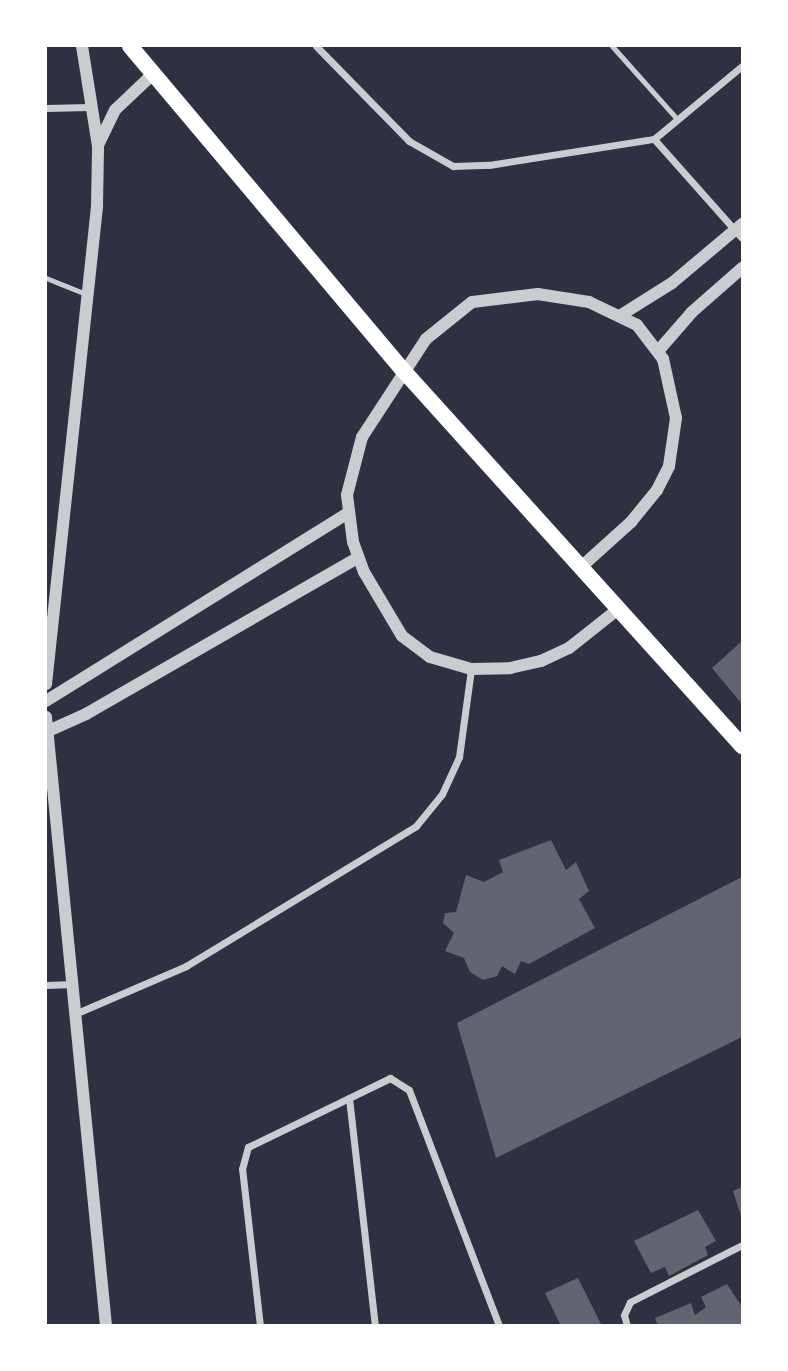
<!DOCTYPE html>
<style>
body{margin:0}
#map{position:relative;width:788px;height:1371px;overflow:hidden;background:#2d3142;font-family:"Open Sans",sans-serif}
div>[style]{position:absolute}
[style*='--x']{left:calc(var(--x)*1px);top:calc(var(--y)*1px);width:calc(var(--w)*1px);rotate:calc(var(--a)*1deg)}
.building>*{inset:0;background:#626471}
.service>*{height:5px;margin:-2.5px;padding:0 2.5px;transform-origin:2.5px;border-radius:2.5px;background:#caccd0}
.minor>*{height:7px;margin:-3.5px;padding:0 3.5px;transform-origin:3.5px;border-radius:3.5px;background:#caccd0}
.tertiary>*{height:12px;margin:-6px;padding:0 6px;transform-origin:6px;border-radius:6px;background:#caccd0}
.primary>*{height:16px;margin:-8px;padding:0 8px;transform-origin:8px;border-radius:8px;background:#fff}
span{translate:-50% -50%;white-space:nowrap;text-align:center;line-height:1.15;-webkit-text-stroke:6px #fff;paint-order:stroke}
.frame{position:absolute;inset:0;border:47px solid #fff;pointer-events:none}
</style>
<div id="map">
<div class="building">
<div style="clip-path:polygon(742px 641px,742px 704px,712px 668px)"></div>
<div style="clip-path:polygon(551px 840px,566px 870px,576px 862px,589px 891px,579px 899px,595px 928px,529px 964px,521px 961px,515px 974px,502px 966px,497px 976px,483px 980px,470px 972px,464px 958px,445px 951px,454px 933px,443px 923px,445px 913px,456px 912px,466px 875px,484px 882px,503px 872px,499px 860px)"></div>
<div style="clip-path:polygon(742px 877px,742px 1037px,496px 1158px,457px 1023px)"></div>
<div style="clip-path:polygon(742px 1187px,742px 1219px,733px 1191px)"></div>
<div style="clip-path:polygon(698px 1210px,716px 1241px,705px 1247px,708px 1255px,669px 1276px,665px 1267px,651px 1273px,634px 1241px)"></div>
<div style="clip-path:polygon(578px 1278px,602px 1326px,561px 1326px,545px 1293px)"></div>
<div style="clip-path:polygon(727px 1284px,742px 1307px,742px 1326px,658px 1326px,655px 1318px,691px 1303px,695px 1315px,706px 1307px,701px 1297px)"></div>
</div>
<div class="service">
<div style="--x:612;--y:46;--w:98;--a:48.3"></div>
<div style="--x:46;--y:278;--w:43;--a:21.8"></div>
</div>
<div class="minor">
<div style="--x:316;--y:46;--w:133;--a:45.6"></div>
<div style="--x:409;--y:141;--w:51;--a:29.6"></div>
<div style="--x:453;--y:166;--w:36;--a:-2"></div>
<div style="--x:489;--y:165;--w:167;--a:-9"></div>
<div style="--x:46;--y:108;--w:43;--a:-1.3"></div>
<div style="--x:654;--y:139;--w:132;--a:48.4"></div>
<div style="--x:654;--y:139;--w:114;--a:-39.7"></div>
<div style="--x:46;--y:985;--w:27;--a:-2"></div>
<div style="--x:77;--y:1013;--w:119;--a:-23.3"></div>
<div style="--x:186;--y:966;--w:269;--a:-31.3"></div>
<div style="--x:416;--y:826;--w:41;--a:-50.9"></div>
<div style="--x:442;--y:794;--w:41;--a:-65.3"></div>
<div style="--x:459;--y:757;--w:89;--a:-82.2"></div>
<div style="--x:349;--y:1098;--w:229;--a:83.5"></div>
<div style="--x:260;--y:1326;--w:158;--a:-96.5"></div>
<div style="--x:242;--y:1169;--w:23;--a:-75"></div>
<div style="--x:248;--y:1147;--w:158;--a:-25.9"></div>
<div style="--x:390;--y:1078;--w:22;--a:32"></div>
<div style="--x:409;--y:1090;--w:253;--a:69.1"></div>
<div style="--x:627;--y:1326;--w:11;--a:-105"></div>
<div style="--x:624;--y:1315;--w:14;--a:-65"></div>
<div style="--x:630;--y:1302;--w:126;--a:-27"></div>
</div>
<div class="tertiary">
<div style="--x:98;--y:145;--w:39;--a:-64"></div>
<div style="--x:115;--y:110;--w:51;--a:-43.4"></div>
<div style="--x:621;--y:315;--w:60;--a:-32.1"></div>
<div style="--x:672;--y:283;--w:92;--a:-40.1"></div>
<div style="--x:659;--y:350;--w:50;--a:-49"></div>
<div style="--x:692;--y:312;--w:67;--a:-41.3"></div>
<div style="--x:580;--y:568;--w:69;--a:-42"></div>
<div style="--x:631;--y:522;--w:41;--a:-50.9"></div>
<div style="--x:657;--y:490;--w:27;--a:-63"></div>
<div style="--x:669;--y:466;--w:49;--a:-81.7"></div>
<div style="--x:676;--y:418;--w:60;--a:-102.4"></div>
<div style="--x:663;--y:359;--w:43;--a:-127.4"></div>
<div style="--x:637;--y:325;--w:53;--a:-154.4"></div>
<div style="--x:589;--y:302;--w:52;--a:-171.1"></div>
<div style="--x:538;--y:294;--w:66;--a:173.1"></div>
<div style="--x:472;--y:302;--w:59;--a:141.2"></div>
<div style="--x:426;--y:339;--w:117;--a:123.1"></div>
<div style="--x:362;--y:437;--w:60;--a:104.5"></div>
<div style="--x:347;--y:495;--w:47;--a:82.7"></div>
<div style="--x:353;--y:542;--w:32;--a:70"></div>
<div style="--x:364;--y:572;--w:74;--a:59.3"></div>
<div style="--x:402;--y:636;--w:35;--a:37"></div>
<div style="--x:430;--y:657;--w:43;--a:16.3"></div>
<div style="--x:471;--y:669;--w:39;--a:-1"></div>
<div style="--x:510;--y:668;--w:32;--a:-13"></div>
<div style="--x:541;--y:661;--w:31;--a:-25"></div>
<div style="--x:569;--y:648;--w:61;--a:-38.4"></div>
<div style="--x:46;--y:684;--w:481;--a:-83.9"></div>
<div style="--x:97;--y:206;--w:60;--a:-89"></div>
<div style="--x:98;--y:146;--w:101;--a:-99.1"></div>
<div style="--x:46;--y:701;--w:356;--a:-31.9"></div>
<div style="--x:46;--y:717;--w:612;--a:84.37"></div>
<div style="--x:46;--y:732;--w:44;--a:-24.2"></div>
<div style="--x:86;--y:714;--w:313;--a:-29.9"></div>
</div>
<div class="primary">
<div style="--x:130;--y:46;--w:422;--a:49.9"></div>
<div style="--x:402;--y:369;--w:508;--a:47.95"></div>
</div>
<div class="frame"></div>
</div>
